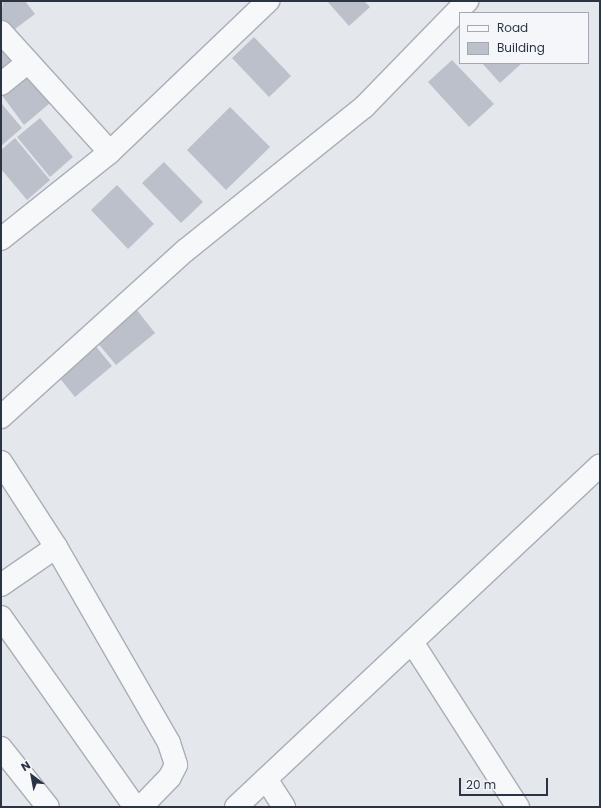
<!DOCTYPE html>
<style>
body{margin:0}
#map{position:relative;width:601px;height:808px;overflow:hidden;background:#e4e7ec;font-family:Poppins,sans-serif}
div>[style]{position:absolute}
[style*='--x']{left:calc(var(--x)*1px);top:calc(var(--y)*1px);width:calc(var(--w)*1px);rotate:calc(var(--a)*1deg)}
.building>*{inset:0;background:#bbc0ca}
.roads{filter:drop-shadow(1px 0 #a9aeb7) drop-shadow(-1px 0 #a9aeb7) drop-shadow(0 1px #a9aeb7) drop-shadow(0 -1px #a9aeb7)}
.street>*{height:22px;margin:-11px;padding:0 11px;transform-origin:11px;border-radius:11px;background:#f7f8fa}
span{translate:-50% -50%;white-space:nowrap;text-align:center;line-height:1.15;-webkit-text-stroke:3px #f4f6f9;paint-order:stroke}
.frame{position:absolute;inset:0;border:2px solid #2b3445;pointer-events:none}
.legend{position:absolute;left:459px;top:12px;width:130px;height:52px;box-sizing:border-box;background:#f4f6f9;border:1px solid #a4a8b1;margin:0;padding:5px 7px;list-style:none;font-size:12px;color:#2b3445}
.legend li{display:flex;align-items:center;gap:8px;height:20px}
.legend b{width:20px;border:1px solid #a4a8b1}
.north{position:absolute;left:12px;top:756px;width:40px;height:40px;-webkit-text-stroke:3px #f4f6f9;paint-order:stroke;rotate:328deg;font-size:11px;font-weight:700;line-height:16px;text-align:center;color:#2b3445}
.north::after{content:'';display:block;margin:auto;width:14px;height:18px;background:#2b3445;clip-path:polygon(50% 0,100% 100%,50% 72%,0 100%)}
.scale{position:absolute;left:459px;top:778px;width:89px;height:18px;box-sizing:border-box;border:2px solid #2b3445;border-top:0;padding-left:5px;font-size:12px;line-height:14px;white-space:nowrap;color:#2b3445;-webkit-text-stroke:3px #f4f6f9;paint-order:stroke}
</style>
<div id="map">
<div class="building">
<div style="clip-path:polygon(3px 1px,25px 1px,35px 14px,11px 32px,1px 19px)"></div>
<div style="clip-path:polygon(327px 1px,364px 1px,370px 7px,349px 26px)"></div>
<div style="clip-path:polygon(254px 37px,291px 76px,269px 97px,232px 58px)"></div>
<div style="clip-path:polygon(1px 48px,14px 64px,1px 75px)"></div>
<div style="clip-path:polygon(452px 60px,494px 104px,469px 127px,428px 82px)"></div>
<div style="clip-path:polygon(482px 63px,522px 63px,500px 83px)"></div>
<div style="clip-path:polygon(26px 74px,50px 103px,24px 125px,1px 94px)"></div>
<div style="clip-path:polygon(1px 103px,22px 128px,1px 146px)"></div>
<div style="clip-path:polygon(230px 107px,270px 147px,226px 190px,187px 150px)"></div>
<div style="clip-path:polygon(40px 118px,73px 157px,50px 177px,17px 137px)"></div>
<div style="clip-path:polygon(15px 138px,50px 180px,27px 200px,1px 169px,1px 150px)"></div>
<div style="clip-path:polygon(164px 162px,203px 202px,181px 223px,142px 183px)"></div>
<div style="clip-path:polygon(117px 185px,154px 224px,128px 249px,91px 210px)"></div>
<div style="clip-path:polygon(136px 309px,155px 333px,116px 365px,96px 341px)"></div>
<div style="clip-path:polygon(94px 344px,112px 366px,75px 397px,57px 375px)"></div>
</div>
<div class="roads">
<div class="street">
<div style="--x:1;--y:32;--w:162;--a:47.8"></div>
<div style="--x:1;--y:84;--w:35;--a:-39"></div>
<div style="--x:1;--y:239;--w:139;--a:-38.6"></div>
<div style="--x:110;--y:152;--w:219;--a:-43.7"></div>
<div style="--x:1;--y:417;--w:249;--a:-42.1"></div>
<div style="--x:186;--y:250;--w:228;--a:-38.8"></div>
<div style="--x:364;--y:107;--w:148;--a:-45.8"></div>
<div style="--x:1;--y:462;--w:101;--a:57.1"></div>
<div style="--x:1;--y:585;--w:67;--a:-34.6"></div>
<div style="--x:56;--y:547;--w:226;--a:60"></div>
<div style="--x:169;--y:743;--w:23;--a:72"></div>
<div style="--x:176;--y:765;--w:13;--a:117"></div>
<div style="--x:170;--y:777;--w:42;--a:134"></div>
<div style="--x:1;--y:617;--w:232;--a:54.8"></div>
<div style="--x:412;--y:642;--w:196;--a:57.3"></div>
<div style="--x:1;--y:748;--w:75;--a:51.5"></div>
<div style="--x:266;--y:779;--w:33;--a:57"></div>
<div style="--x:236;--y:807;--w:499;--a:-43.2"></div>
</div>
</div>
<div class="frame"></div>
<ul class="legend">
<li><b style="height:5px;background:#f7f8fa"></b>Road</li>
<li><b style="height:11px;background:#bbc0ca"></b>Building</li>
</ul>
<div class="north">N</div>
<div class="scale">20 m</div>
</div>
